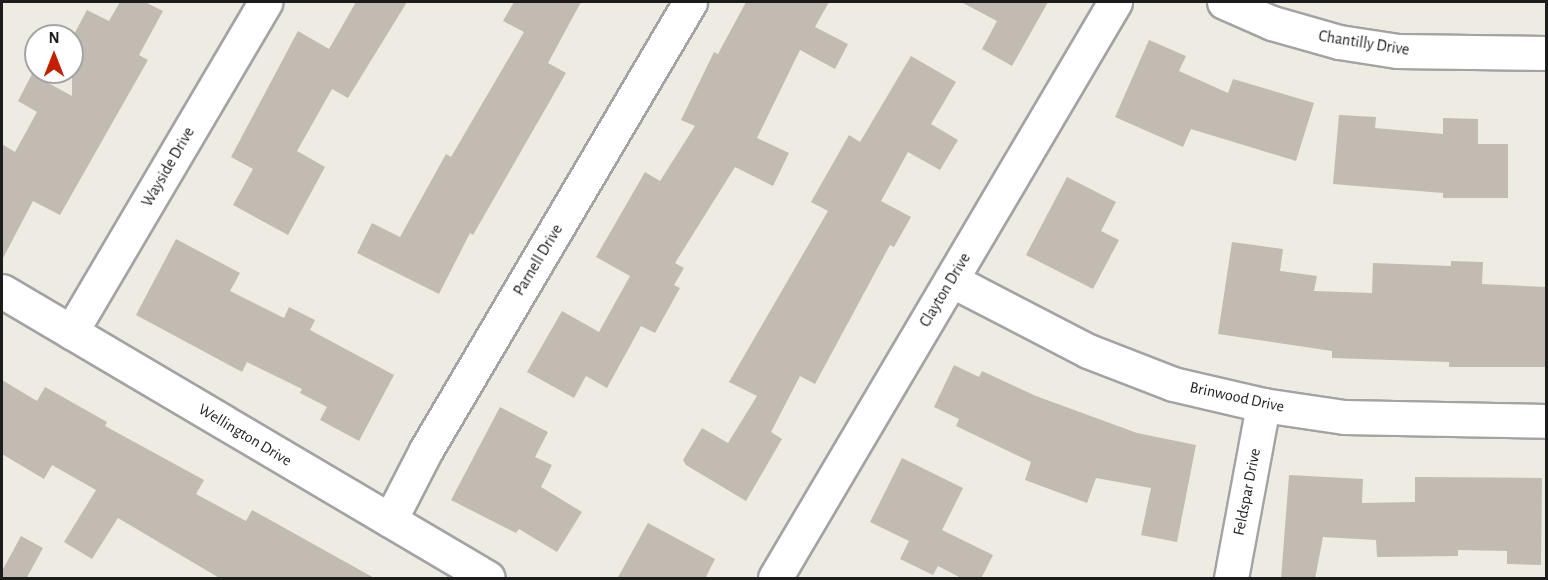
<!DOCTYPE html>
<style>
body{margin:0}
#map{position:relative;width:1548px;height:580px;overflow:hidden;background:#eeebe2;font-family:"Alegreya Sans",sans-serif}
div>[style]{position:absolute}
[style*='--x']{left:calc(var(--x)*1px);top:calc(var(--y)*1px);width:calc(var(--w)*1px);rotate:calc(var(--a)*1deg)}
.building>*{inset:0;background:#c2bbb2}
.roads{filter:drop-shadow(2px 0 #a3a3a3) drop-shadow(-2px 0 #a3a3a3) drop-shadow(0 2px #a3a3a3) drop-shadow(0 -2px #a3a3a3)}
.minor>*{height:33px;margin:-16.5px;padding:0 16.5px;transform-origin:16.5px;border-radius:16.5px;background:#fff}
span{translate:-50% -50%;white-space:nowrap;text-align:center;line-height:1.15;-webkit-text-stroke:5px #fff;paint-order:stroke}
.street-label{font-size:16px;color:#1c1c1c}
.frame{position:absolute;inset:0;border:3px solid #1c1c1c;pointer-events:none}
.north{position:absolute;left:24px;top:24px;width:60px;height:60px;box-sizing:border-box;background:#fff;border:2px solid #a4a4a4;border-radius:50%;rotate:0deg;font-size:16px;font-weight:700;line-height:24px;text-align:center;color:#1c1c1c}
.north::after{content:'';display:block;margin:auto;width:21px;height:27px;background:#c41f05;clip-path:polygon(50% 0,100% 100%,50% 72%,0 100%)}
</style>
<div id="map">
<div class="building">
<div style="clip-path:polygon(120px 2px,145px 2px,163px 11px,139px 55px,148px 60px,60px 215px,33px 201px,2px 260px,2px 144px,15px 152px,37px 112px,18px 101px,32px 74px,72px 96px,72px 38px,87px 10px,109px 21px)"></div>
<div style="clip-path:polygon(356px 2px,407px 2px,348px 98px,332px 89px,297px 151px,325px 167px,288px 235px,233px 205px,253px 169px,231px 157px,298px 31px,329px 49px)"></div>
<div style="clip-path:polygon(514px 2px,581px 2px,548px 63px,566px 73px,473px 235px,470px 233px,439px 294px,357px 253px,372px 223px,400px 237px,446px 154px,451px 157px,524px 32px,503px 21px)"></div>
<div style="clip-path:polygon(746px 2px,829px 2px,815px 27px,848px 44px,835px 69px,800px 50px,757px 138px,789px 153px,773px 186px,735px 167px,675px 263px,684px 268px,674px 285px,680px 288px,655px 333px,641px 326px,607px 388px,586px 376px,574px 398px,527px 372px,562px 311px,599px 332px,630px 276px,596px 257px,645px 172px,660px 181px,695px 126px,681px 120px,714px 52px,718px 54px)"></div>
<div style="clip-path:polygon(961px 2px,1048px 2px,1012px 66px,982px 49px,997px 21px)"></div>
<div style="clip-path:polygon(1149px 40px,1186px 56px,1179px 71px,1228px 93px,1233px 79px,1314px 103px,1296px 161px,1191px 129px,1183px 147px,1115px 117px)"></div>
<div style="clip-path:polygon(911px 56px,956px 82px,931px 124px,958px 140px,940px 170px,908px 152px,881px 201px,911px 217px,894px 247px,890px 245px,815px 384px,800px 376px,771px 432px,782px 439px,746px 501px,686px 465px,683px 460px,702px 428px,728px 443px,757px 396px,729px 382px,828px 211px,811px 202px,849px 135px,860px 142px)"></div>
<div style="clip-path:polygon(1339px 115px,1376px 117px,1375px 128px,1443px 134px,1443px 118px,1478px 119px,1478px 144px,1508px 144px,1508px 198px,1443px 198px,1443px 193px,1333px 184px)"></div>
<div style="clip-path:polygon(1067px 177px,1116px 202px,1101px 231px,1119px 240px,1093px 289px,1026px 255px)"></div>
<div style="clip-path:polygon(176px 239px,240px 273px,230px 291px,284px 318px,289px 307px,315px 320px,310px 330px,394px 375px,359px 441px,320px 420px,327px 407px,300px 393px,302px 389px,247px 362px,242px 372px,136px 315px)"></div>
<div style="clip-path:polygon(1232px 242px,1283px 249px,1280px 271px,1317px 276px,1314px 291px,1372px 293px,1373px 263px,1451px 266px,1451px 261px,1483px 262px,1482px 284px,1546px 287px,1546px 367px,1449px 367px,1449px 362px,1332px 358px,1332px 351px,1218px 334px)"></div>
<div style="clip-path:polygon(954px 365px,979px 377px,982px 371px,1036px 396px,1137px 433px,1196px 445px,1177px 542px,1141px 535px,1151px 488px,1096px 478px,1087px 503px,1025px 480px,1031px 462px,956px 426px,959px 419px,934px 407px)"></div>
<div style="clip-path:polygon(2px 380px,37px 401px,45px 387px,107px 422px,105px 426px,204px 480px,196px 494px,246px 521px,252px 510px,376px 579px,221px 579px,118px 518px,92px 559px,64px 542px,96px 490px,52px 465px,44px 479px,2px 454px)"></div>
<div style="clip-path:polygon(500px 407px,548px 432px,535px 457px,552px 465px,541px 487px,582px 512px,557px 552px,519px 529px,516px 533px,451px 500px)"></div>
<div style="clip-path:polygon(902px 458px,963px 488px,942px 530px,993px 555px,981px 579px,963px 579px,938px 566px,933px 575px,900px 559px,909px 541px,870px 522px)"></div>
<div style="clip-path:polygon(1289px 475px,1363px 479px,1362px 503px,1415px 502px,1415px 477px,1542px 478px,1541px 565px,1507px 564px,1507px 551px,1458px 550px,1458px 556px,1377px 557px,1376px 540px,1323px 537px,1315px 579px,1281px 579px)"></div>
<div style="clip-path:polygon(648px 523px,715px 559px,705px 579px,617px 579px)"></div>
<div style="clip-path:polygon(21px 536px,43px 548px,26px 579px,2px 579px,2px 571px)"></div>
</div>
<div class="roads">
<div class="minor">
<div style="--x:1224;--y:2;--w:52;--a:23.6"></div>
<div style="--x:1272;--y:23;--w:70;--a:15.8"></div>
<div style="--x:1339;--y:42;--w:60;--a:8.7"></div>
<div style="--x:1398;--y:51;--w:148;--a:0.8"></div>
<div style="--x:951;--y:280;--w:154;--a:27.4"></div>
<div style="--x:1088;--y:351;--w:91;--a:21.2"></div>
<div style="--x:1173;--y:384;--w:92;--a:13.1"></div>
<div style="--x:1263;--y:405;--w:82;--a:8.4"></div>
<div style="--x:1344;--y:417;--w:202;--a:1.1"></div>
<div style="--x:2;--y:291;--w:564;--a:30.56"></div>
<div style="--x:71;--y:332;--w:383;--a:-59.5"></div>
<div style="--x:390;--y:520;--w:79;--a:-62.8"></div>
<div style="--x:426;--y:450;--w:520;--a:-59.49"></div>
<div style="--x:775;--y:578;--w:669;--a:-59.45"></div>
<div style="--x:1231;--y:578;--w:176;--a:-79.5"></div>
</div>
</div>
<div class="street-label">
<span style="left:1364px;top:43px;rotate:9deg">Chantilly Drive</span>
<span style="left:168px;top:167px;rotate:-60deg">Wayside Drive</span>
<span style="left:538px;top:260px;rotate:-59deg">Parnell Drive</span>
<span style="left:945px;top:290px;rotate:-59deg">Clayton Drive</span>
<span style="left:1237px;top:397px;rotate:12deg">Brinwood Drive</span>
<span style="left:245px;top:435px;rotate:31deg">Wellington Drive</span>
<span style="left:1247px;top:492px;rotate:-79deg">Feldspar Drive</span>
</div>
<div class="frame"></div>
<div class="north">N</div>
</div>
